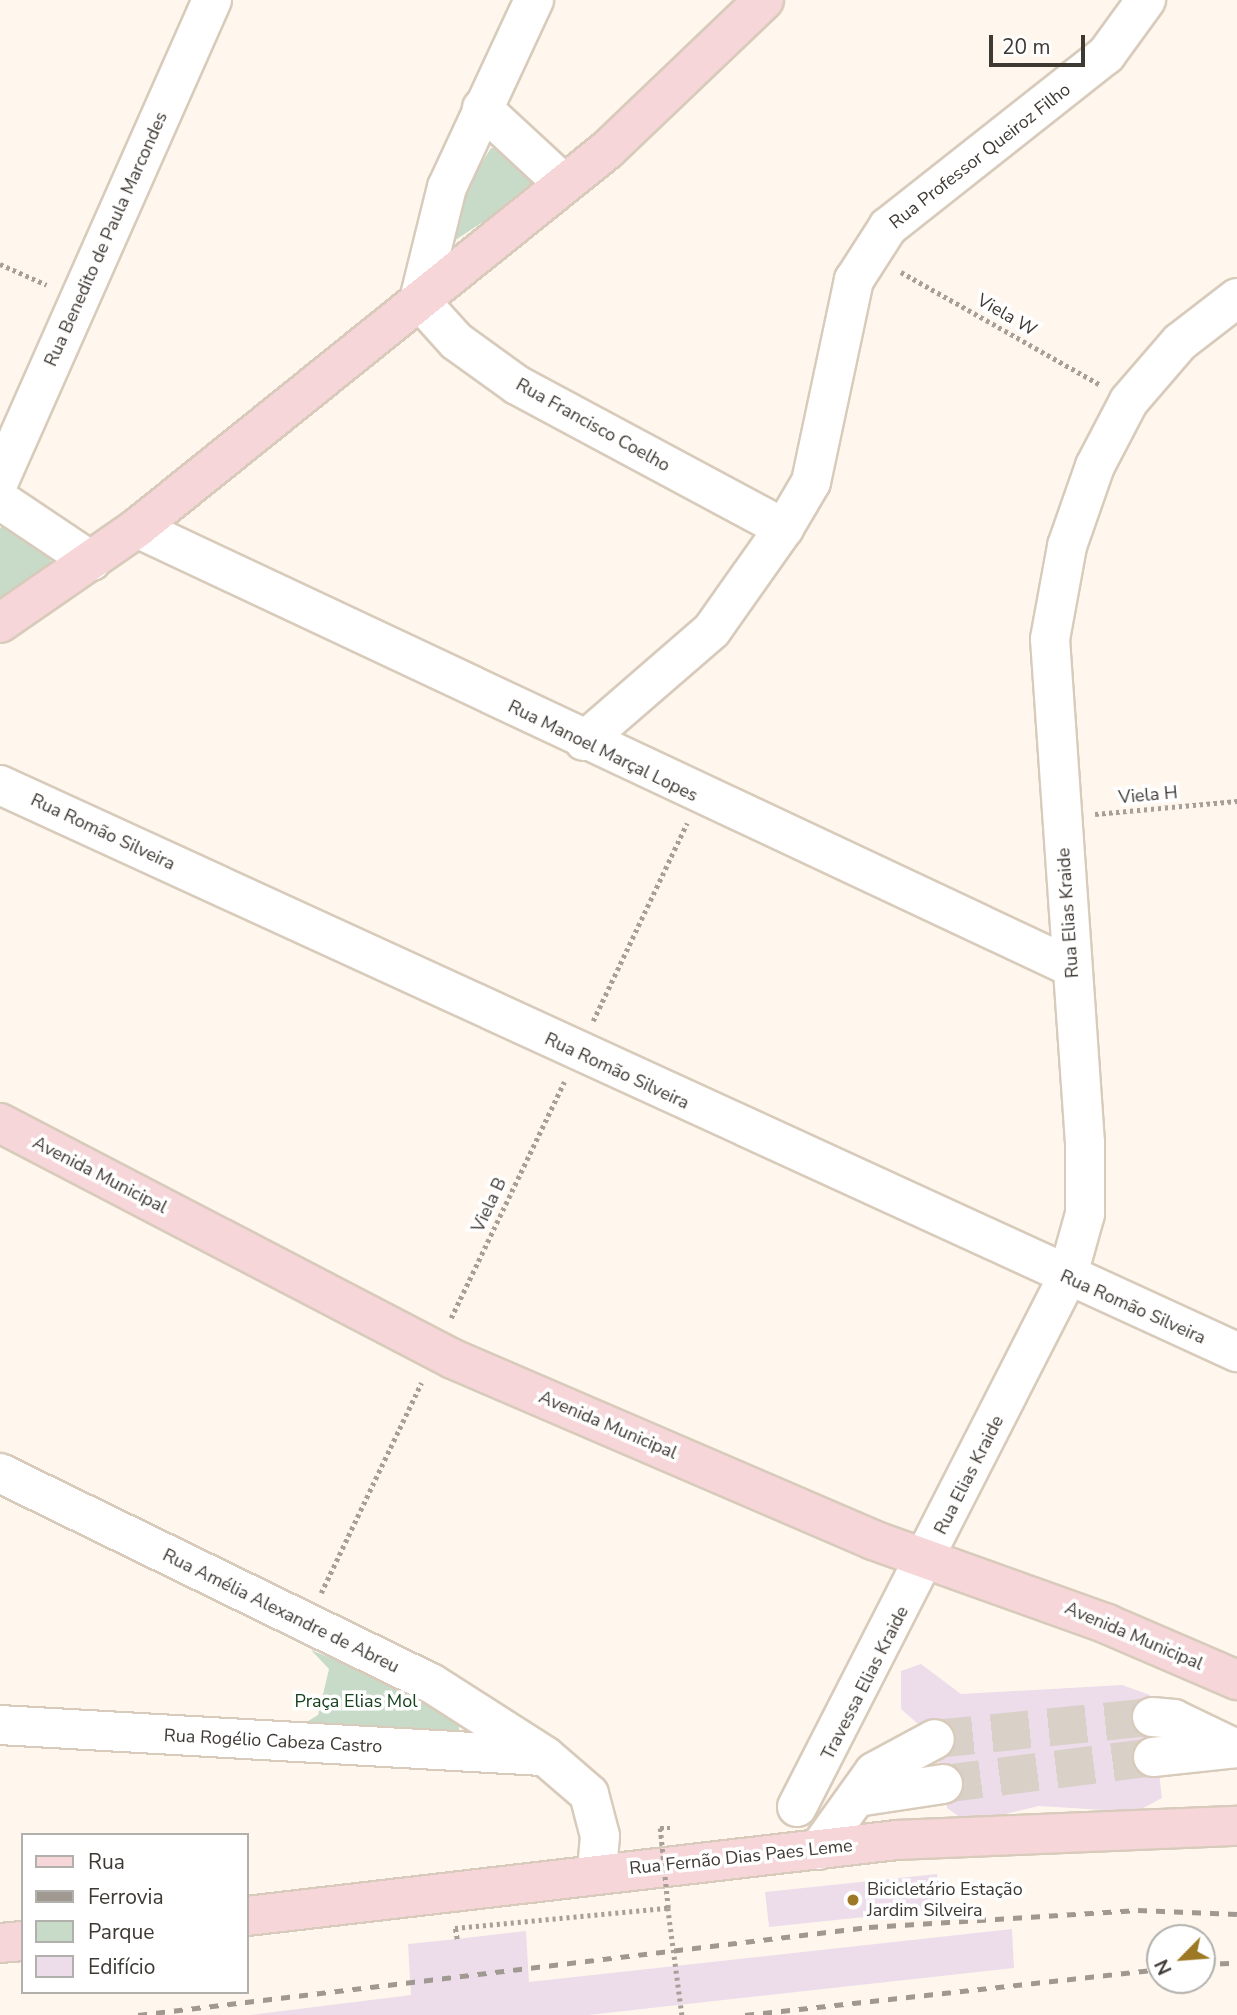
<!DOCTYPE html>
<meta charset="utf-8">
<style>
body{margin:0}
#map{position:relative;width:1237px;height:2015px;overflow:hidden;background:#fff7ed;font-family:"Nunito Sans",sans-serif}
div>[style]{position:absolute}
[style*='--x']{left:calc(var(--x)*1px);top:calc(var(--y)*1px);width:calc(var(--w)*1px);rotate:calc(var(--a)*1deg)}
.green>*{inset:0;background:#c7dbc8}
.building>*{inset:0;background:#edddeb}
.minor-tunnel>*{height:38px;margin-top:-19px;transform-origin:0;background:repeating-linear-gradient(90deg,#d9d1c8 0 38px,transparent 0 57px)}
.path>*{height:4.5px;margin-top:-2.25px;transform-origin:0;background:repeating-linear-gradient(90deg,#a7a098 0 3.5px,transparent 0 7px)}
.roads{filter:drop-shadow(2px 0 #d8cbbb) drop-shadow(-2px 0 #d8cbbb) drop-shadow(0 2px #d8cbbb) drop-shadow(0 -2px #d8cbbb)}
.minor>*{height:38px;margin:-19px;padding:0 19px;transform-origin:19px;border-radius:19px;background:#fff}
.major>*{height:38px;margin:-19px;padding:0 19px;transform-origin:19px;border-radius:19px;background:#f7d6da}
.rail>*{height:5px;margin-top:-2.5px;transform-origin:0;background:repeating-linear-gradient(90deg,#a09991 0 9px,transparent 0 18px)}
.path-bridge>*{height:4.5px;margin-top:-2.25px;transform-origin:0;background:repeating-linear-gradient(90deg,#a7a098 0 3.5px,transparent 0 7px)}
.dots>*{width:19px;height:19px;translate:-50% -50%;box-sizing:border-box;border:4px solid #fff;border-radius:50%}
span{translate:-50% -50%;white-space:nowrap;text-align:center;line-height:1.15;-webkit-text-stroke:7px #fff;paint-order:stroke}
.street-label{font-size:18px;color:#3f3933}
.park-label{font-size:18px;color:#17411d}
.poi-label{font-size:18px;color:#3f3933}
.left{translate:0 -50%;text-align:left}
.legend{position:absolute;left:21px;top:1833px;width:228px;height:161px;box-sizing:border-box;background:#fff;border:2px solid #b2b0ad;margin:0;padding:9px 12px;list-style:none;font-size:21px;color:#3f3933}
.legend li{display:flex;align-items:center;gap:14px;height:35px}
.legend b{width:35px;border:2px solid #b2b0ad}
.north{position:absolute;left:1146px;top:1924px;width:70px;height:70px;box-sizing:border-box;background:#fff;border:2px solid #b2b0ad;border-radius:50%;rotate:245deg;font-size:19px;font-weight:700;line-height:28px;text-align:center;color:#3f3933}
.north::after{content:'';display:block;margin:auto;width:24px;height:32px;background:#9e7925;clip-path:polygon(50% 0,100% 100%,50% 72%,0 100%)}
.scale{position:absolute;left:989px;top:35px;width:96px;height:32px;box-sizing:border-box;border:4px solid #3f3933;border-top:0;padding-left:9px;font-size:21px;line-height:24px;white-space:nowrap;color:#3f3933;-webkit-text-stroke:5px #fff;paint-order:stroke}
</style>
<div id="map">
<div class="green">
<div style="clip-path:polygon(491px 148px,516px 151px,537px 186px,451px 243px,469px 183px)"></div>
<div style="clip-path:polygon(12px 521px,49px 543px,51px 564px,0 603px,0 528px)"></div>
<div style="clip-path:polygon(311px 1650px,462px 1712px,457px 1739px,295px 1729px,318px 1715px,329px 1669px)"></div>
</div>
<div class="building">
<div style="clip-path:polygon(921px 1664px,961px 1694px,1122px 1685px,1150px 1695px,1162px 1798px,1136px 1812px,1039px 1806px,968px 1823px,947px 1808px,935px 1739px,901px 1709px,901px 1671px)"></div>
<div style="clip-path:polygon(937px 1874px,941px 1909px,769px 1927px,765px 1892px)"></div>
<div style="clip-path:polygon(1012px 1929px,1014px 1968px,588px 2015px,250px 2015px,411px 1995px,408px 1944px,457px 1939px,526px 1931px,529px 1982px)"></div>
</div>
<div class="minor-tunnel">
<div style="--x:935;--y:1739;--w:218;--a:-5.8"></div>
<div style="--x:943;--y:1784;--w:212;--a:-7.3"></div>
</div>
<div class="path">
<div style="--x:0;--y:264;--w:51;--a:24.1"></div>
<div style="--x:901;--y:272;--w:230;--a:29.5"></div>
<div style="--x:1095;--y:814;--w:143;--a:-5.2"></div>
<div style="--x:593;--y:1021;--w:219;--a:-64.6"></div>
<div style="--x:451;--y:1318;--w:262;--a:-64.4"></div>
<div style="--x:321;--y:1593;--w:233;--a:-64.5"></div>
<div style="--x:660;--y:1828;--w:10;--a:0"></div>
</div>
<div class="roads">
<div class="minor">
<div style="--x:534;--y:0;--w:206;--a:114.9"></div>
<div style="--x:447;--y:187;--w:116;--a:103.9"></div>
<div style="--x:419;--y:300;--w:55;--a:47.9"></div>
<div style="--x:456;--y:341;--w:75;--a:35.8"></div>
<div style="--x:517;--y:385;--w:303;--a:28.2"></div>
<div style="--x:482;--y:108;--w:112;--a:42.8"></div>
<div style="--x:0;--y:479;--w:524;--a:-66.13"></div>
<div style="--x:0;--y:500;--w:110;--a:33.8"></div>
<div style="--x:137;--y:528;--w:1032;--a:25.17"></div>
<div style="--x:584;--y:741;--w:169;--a:-40.9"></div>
<div style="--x:712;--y:630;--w:125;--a:-54.8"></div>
<div style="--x:784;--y:528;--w:53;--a:-59.6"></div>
<div style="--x:811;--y:482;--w:207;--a:-78"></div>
<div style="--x:854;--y:280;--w:63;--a:-57.3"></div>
<div style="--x:888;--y:227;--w:278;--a:-38.3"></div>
<div style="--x:1106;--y:55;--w:68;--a:-54"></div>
<div style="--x:0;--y:785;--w:1361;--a:24.63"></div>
<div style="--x:0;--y:1473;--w:479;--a:26"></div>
<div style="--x:431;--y:1683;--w:135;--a:32.6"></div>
<div style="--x:545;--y:1756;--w:58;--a:40.8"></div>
<div style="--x:589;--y:1794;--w:43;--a:75.3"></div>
<div style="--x:600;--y:1836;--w:35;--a:95"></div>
<div style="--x:1152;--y:1717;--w:22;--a:5"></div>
<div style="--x:1174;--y:1719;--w:67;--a:25.8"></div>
<div style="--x:0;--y:1725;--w:544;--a:3.27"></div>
<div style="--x:1153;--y:1757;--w:84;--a:-6.1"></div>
<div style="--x:857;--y:1797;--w:87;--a:-8.6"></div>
<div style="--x:797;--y:1807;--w:594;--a:-62.96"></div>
<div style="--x:1067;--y:1278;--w:66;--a:-74.3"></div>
<div style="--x:1085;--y:1214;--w:71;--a:-90"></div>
<div style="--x:1085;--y:1143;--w:505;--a:-93.97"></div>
<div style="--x:1050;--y:639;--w:95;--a:-79.6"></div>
<div style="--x:1067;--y:546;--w:85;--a:-70.7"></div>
<div style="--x:1095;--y:466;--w:73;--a:-62.4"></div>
<div style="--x:1129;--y:401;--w:78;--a:-49.2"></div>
<div style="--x:1180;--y:342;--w:72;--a:-37.7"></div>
<div style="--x:818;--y:1850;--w:96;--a:-54.3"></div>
<div style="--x:874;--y:1772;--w:69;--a:-28.4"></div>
</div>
<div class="major">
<div style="--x:0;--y:623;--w:167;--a:-34.7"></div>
<div style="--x:137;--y:528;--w:603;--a:-38.81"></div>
<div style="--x:607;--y:150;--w:217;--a:-43.7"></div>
<div style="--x:0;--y:1123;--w:511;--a:27.52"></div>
<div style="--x:453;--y:1359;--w:457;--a:23.3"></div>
<div style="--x:873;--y:1540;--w:249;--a:19.7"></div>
<div style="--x:1107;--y:1624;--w:142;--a:23.3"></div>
<div style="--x:247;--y:1916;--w:654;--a:-6.67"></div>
<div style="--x:897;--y:1840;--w:340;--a:-2.4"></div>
<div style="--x:0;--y:1943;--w:23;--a:-5"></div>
</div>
</div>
<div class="rail">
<div style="--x:1202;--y:1964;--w:35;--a:-2"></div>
<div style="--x:138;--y:2015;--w:736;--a:-6.86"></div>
<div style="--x:869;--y:1927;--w:270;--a:-3.6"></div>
<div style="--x:1138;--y:1910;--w:99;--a:2.3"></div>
<div style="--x:745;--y:2015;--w:418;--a:-6.3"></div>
</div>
<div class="path-bridge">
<div style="--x:668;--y:1908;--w:108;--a:82.5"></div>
<div style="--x:457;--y:1939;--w:11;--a:-100"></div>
<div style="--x:455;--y:1928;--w:214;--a:-5.4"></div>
<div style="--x:668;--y:1908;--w:80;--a:-95.7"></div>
</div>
<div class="dots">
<div style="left:853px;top:1900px;background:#9e7925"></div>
</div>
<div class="street-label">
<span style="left:980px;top:156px;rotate:-38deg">Rua Professor Queiroz Filho</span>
<span style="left:106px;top:239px;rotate:-66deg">Rua Benedito de Paula Marcondes</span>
<span style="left:1007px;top:315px;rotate:30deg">Viela W</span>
<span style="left:593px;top:425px;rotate:29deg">Rua Francisco Coelho</span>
<span style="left:603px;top:751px;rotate:26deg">Rua Manoel Marçal Lopes</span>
<span style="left:1148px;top:795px;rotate:-5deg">Viela H</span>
<span style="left:103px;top:832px;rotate:25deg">Rua Romão Silveira</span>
<span style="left:1068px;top:913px;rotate:-94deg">Rua Elias Kraide</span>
<span style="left:617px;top:1071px;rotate:25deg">Rua Romão Silveira</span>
<span style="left:100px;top:1175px;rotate:27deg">Avenida Municipal</span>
<span style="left:489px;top:1205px;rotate:-65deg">Viela B</span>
<span style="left:1133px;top:1307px;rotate:24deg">Rua Romão Silveira</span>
<span style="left:608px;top:1425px;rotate:23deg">Avenida Municipal</span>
<span style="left:969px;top:1475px;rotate:-63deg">Rua Elias Kraide</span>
<span style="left:281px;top:1611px;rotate:26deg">Rua Amélia Alexandre de Abreu</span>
<span style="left:1134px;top:1636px;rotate:23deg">Avenida Municipal</span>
<span style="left:865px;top:1683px;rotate:-63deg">Travessa Elias Kraide</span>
<span style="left:273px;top:1741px;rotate:3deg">Rua Rogélio Cabeza Castro</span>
<span style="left:741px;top:1857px;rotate:-6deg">Rua Fernão Dias Paes Leme</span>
</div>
<div class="park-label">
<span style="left:356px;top:1701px">Praça Elias Mol</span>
</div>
<div class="poi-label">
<span class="left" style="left:867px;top:1900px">Bicicletário Estação<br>Jardim Silveira</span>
</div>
<ul class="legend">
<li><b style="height:9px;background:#f7d6da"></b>Rua</li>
<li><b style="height:9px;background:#a09991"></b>Ferrovia</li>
<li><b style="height:19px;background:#c7dbc8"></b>Parque</li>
<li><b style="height:19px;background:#edddeb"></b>Edifício</li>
</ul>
<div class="north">N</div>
<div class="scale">20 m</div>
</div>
